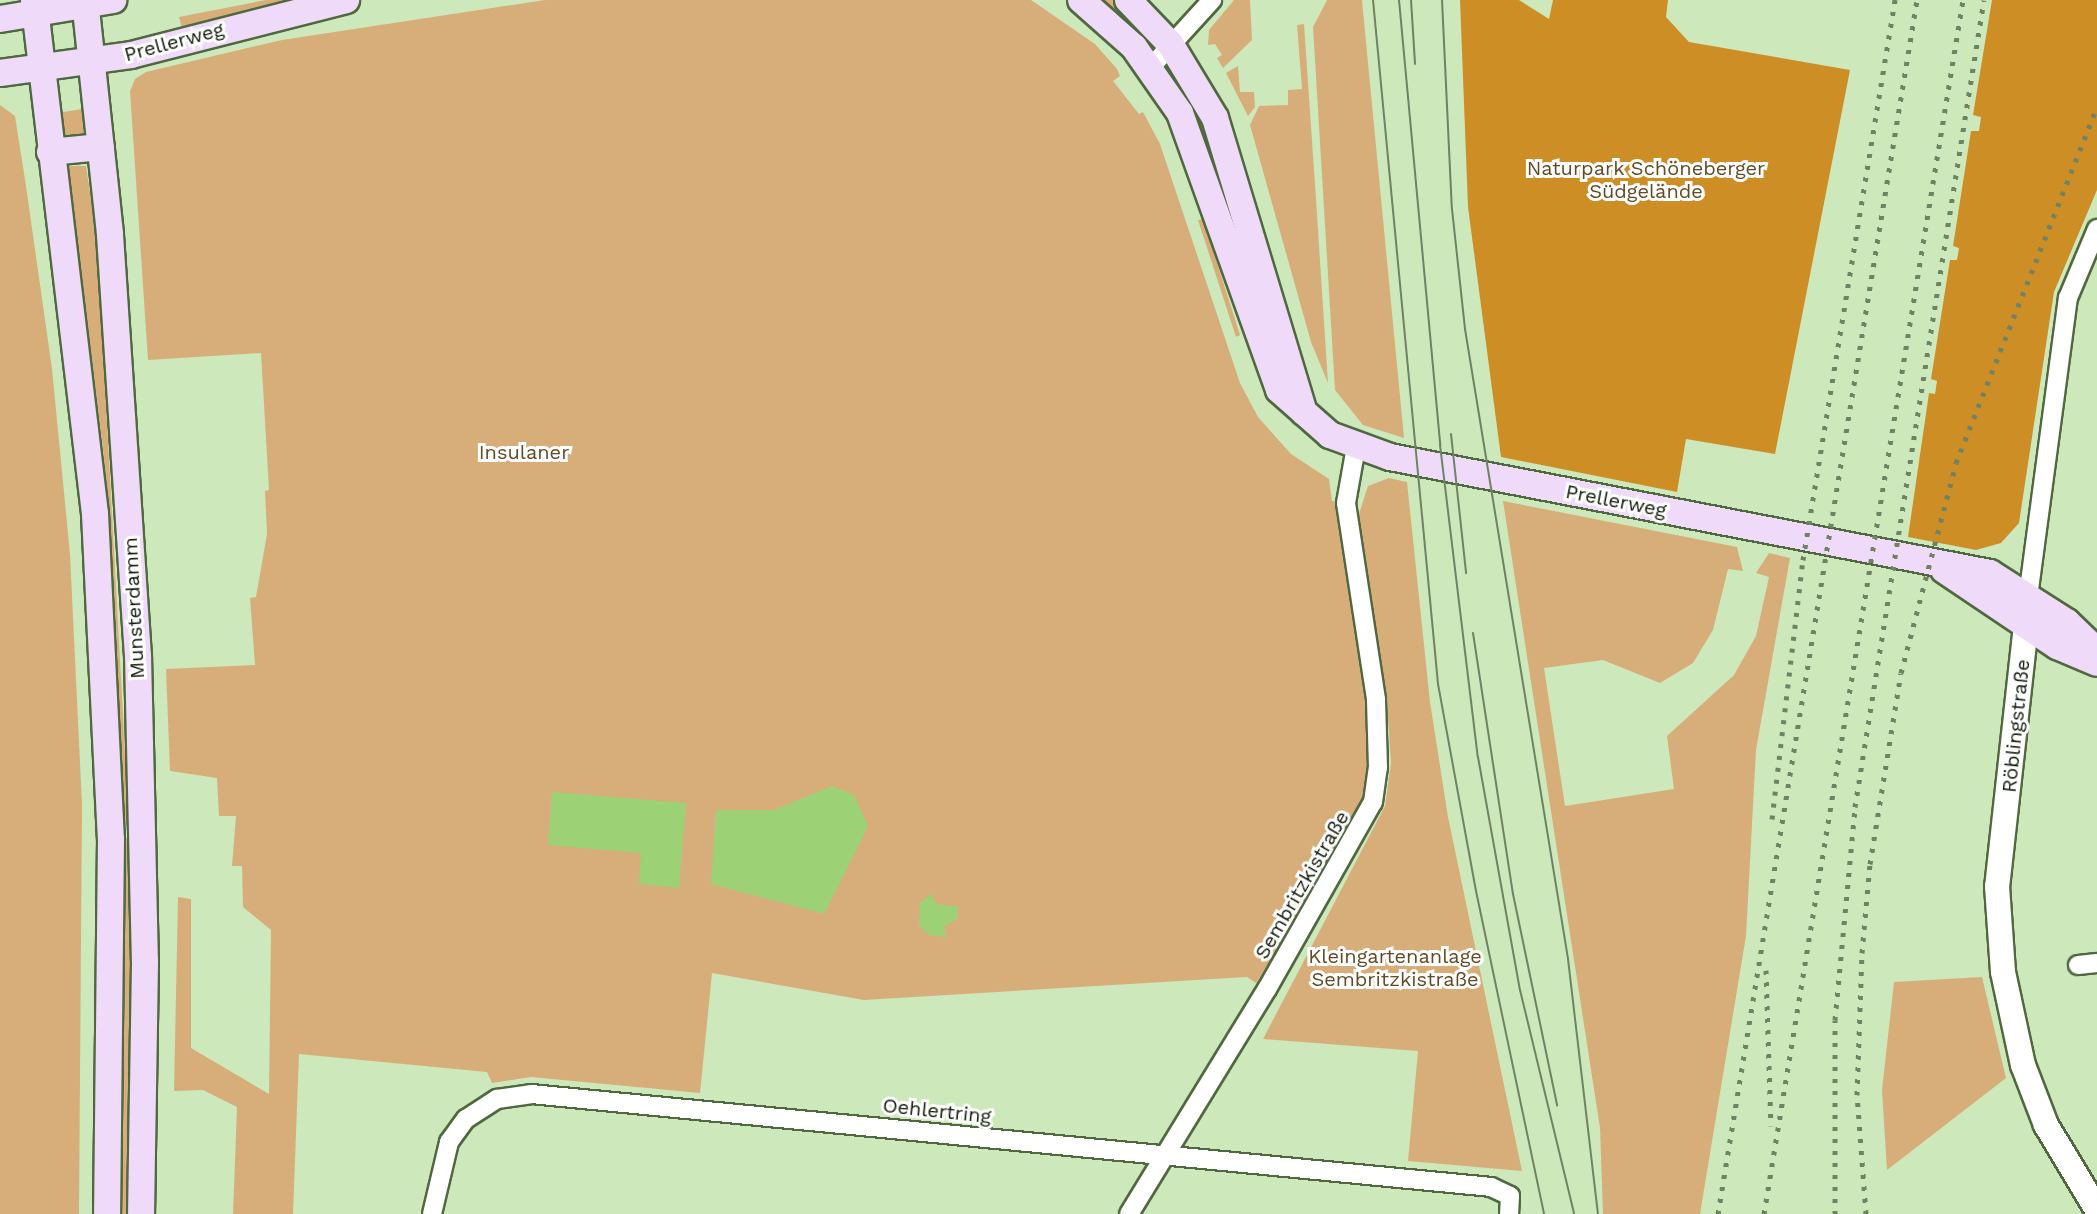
<!DOCTYPE html>
<meta charset="utf-8">
<style>
body{margin:0}
#map{position:relative;width:2097px;height:1214px;overflow:hidden;background:#cde9bb;font-family:"Work Sans",sans-serif}
div>[style]{position:absolute}
[style*='--x']{left:calc(var(--x)*1px);top:calc(var(--y)*1px);width:calc(var(--w)*1px);rotate:calc(var(--a)*1deg)}
.green>*{inset:0;background:#d7ae7a}
.forest>*{inset:0;background:#ce8e26}
.water>*{inset:0;background:#9cd275}
.roads{filter:drop-shadow(2px 0 #50683f) drop-shadow(-2px 0 #50683f) drop-shadow(0 2px #50683f) drop-shadow(0 -2px #50683f)}
.minor>*{height:18px;margin:-9px;padding:0 9px;transform-origin:9px;border-radius:9px;background:#fff}
.tertiary>*{height:24px;margin:-12px;padding:0 12px;transform-origin:12px;border-radius:12px;background:#fff}
.secondary>*{height:26px;margin:-13px;padding:0 13px;transform-origin:13px;border-radius:13px;background:#efdbf9}
.tram>*{height:2px;margin:-1px;padding:0 1px;transform-origin:1px;border-radius:1px;background:#6f8263}
.rail>*{height:5px;margin-top:-2.5px;transform-origin:0;background:repeating-linear-gradient(90deg,#6f8263 0 4px,transparent 0 12px)}
span{translate:-50% -50%;white-space:nowrap;text-align:center;line-height:1.15;-webkit-text-stroke:6px #fff;paint-order:stroke}
.street-label{font-size:20px;color:#101a09}
.park-label{font-size:20px;color:#644922}
</style>
<div id="map">
<div class="green">
<div style="clip-path:polygon(266px 0,292px 0,182px 28px,179px 17px)"></div>
<div style="clip-path:polygon(545px 0,1031px 0,1095px 44px,1117px 69px,1120px 76px,1113px 81px,1139px 114px,1143px 112px,1160px 144px,1240px 383px,1258px 417px,1291px 454px,1329px 479px,1332px 501px,1338px 502px,1363px 647px,1372px 746px,1366px 800px,1352px 833px,1256px 983px,1247px 977px,864px 1000px,712px 973px,700px 1093px,531px 1077px,492px 1083px,487px 1072px,299px 1054px,293px 1214px,233px 1214px,237px 1107px,203px 1090px,174px 1091px,178px 897px,191px 899px,191px 1048px,269px 1094px,271px 930px,243px 907px,242px 866px,232px 866px,236px 816px,219px 816px,217px 778px,170px 771px,166px 669px,255px 665px,250px 598px,256px 597px,267px 534px,265px 491px,269px 490px,261px 353px,148px 360px,130px 91px,135px 79px,146px 72px,282px 40px)"></div>
<div style="clip-path:polygon(1097px 0,1113px 0,1155px 41px,1142px 41px)"></div>
<div style="clip-path:polygon(1234px 0,1250px 0,1252px 40px,1223px 68px,1217px 58px,1222px 55px,1215px 44px,1208px 45px,1209px 30px)"></div>
<div style="clip-path:polygon(1327px 0,1362px 0,1404px 438px,1363px 425px,1335px 390px,1313px 27px)"></div>
<div style="clip-path:polygon(1304px 24px,1315px 184px,1328px 383px,1311px 342px,1250px 125px,1259px 106px,1288px 105px,1288px 90px,1302px 89px,1297px 25px)"></div>
<div style="clip-path:polygon(1238px 66px,1240px 92px,1254px 92px,1255px 107px,1248px 116px,1226px 73px)"></div>
<div style="clip-path:polygon(1182px 79px,1205px 118px,1236px 213px,1229px 215px,1203px 138px,1176px 85px)"></div>
<div style="clip-path:polygon(0 105px,15px 116px,26px 186px,52px 369px,70px 554px,82px 804px,79px 1214px,0 1214px)"></div>
<div style="clip-path:polygon(82px 109px,84px 135px,63px 137px,57px 113px)"></div>
<div style="clip-path:polygon(68px 166px,86px 166px,97px 239px,129px 825px,123px 825px,104px 458px)"></div>
<div style="clip-path:polygon(1203px 219px,1240px 335px,1236px 337px,1198px 220px)"></div>
<div style="clip-path:polygon(1389px 478px,1407px 482px,1430px 702px,1448px 817px,1522px 1171px,1408px 1161px,1418px 1051px,1263px 1039px,1385px 806px,1391px 763px,1387px 704px,1358px 517px,1368px 486px)"></div>
<div style="clip-path:polygon(1503px 501px,1737px 547px,1743px 571px,1728px 569px,1713px 630px,1693px 663px,1660px 683px,1603px 660px,1544px 668px,1565px 806px,1674px 789px,1667px 736px,1734px 675px,1756px 636px,1769px 577px,1756px 573px,1769px 553px,1790px 558px,1756px 750px,1746px 936px,1700px 1214px,1603px 1214px,1600px 1128px)"></div>
<div style="clip-path:polygon(124px 838px,130px 838px,130px 1090px,126px 1214px,121px 1214px)"></div>
<div style="clip-path:polygon(1982px 977px,2006px 1078px,1887px 1170px,1882px 1090px,1894px 982px)"></div>
</div>
<div class="forest">
<div style="clip-path:polygon(1460px 0,1519px 0,1549px 19px,1553px 0,1668px 0,1666px 17px,1689px 42px,1850px 70px,1775px 454px,1686px 439px,1677px 492px,1501px 457px,1468px 207px)"></div>
<div style="clip-path:polygon(1992px 0,2097px 0,2097px 190px,2054px 292px,2019px 523px,2001px 543px,1976px 550px,1908px 537px,1929px 393px,1935px 394px,1937px 381px,1931px 379px,1950px 260px,1957px 260px,1959px 248px,1953px 246px,1971px 131px,1979px 131px,1981px 117px,1973px 115px)"></div>
</div>
<div class="water">
<div style="clip-path:polygon(832px 786px,854px 795px,868px 826px,824px 914px,711px 884px,716px 810px,774px 810px)"></div>
<div style="clip-path:polygon(552px 792px,686px 803px,679px 888px,639px 884px,641px 853px,548px 845px)"></div>
<div style="clip-path:polygon(932px 894px,936px 904px,958px 907px,957px 919px,944px 927px,946px 937px,929px 935px,919px 925px,920px 903px)"></div>
</div>
<div class="roads">
<div class="minor">
<div style="--x:1151;--y:67;--w:91;--a:-47.7"></div>
<div style="--x:2028;--y:597;--w:302;--a:-82.4"></div>
<div style="--x:2068;--y:298;--w:75;--a:-67.2"></div>
<div style="--x:2078;--y:965;--w:19;--a:-6"></div>
<div style="--x:432;--y:1214;--w:74;--a:-76.7"></div>
<div style="--x:449;--y:1142;--w:29;--a:-54"></div>
<div style="--x:466;--y:1119;--w:37;--a:-33"></div>
<div style="--x:497;--y:1099;--w:34;--a:-8"></div>
<div style="--x:531;--y:1094;--w:964;--a:5.53"></div>
<div style="--x:1491;--y:1187;--w:21;--a:25"></div>
<div style="--x:1510;--y:1196;--w:18;--a:93"></div>
<div style="--x:1129;--y:1214;--w:264;--a:-58.5"></div>
<div style="--x:1267;--y:989;--w:215;--a:-60.5"></div>
<div style="--x:1373;--y:802;--w:34;--a:-82"></div>
<div style="--x:1378;--y:768;--w:69;--a:-91.7"></div>
<div style="--x:1376;--y:699;--w:198;--a:-98.7"></div>
<div style="--x:1346;--y:503;--w:57;--a:-79.9"></div>
</div>
<div class="tertiary">
<div style="--x:2028;--y:607;--w:281;--a:96.3"></div>
<div style="--x:1997;--y:886;--w:86;--a:86"></div>
<div style="--x:2003;--y:972;--w:95;--a:77.9"></div>
<div style="--x:2023;--y:1065;--w:64;--a:69"></div>
<div style="--x:2046;--y:1125;--w:99;--a:59"></div>
</div>
<div class="secondary">
<div style="--x:34;--y:0;--w:518;--a:83.23"></div>
<div style="--x:95;--y:514;--w:325;--a:87.2"></div>
<div style="--x:111;--y:839;--w:375;--a:90.6"></div>
<div style="--x:85;--y:0;--w:236;--a:83.9"></div>
<div style="--x:110;--y:235;--w:422;--a:86.2"></div>
<div style="--x:138;--y:656;--w:306;--a:88.7"></div>
<div style="--x:145;--y:962;--w:252;--a:90.9"></div>
<div style="--x:1081;--y:0;--w:71;--a:41.6"></div>
<div style="--x:1134;--y:47;--w:80;--a:55.1"></div>
<div style="--x:1180;--y:113;--w:294;--a:70.3"></div>
<div style="--x:1279;--y:390;--w:68;--a:41.4"></div>
<div style="--x:1330;--y:435;--w:64;--a:20.1"></div>
<div style="--x:1390;--y:457;--w:611;--a:10.94"></div>
<div style="--x:1990;--y:573;--w:91;--a:32.5"></div>
<div style="--x:2067;--y:622;--w:42;--a:44"></div>
<div style="--x:1128;--y:0;--w:62;--a:46.3"></div>
<div style="--x:1171;--y:45;--w:85;--a:58.9"></div>
<div style="--x:1215;--y:118;--w:307;--a:73.2"></div>
<div style="--x:0;--y:19;--w:115;--a:-9.5"></div>
<div style="--x:0;--y:73;--w:132;--a:-7.8"></div>
<div style="--x:131;--y:55;--w:222;--a:-14.3"></div>
<div style="--x:50;--y:152;--w:51;--a:-5.6"></div>
<div style="--x:1944;--y:570;--w:136;--a:33.9"></div>
<div style="--x:2057;--y:646;--w:43;--a:23"></div>
</div>
</div>
<div class="tram">
<div style="--x:1373;--y:0;--w:687;--a:84.57"></div>
<div style="--x:1438;--y:684;--w:210;--a:79.6"></div>
<div style="--x:1476;--y:891;--w:330;--a:78.1"></div>
<div style="--x:1399;--y:0;--w:447;--a:84.7"></div>
<div style="--x:1440;--y:445;--w:314;--a:83.1"></div>
<div style="--x:1478;--y:757;--w:237;--a:79.8"></div>
<div style="--x:1520;--y:990;--w:230;--a:76.4"></div>
<div style="--x:1411;--y:0;--w:64;--a:86.4"></div>
<div style="--x:1442;--y:0;--w:209;--a:87.3"></div>
<div style="--x:1452;--y:209;--w:121;--a:83.8"></div>
<div style="--x:1465;--y:329;--w:638;--a:80.71"></div>
<div style="--x:1568;--y:959;--w:257;--a:83.3"></div>
<div style="--x:1451;--y:434;--w:140;--a:83.8"></div>
<div style="--x:1473;--y:633;--w:264;--a:81.3"></div>
<div style="--x:1513;--y:894;--w:216;--a:78.2"></div>
</div>
<div class="rail">
<div style="--x:1772;--y:819;--w:261;--a:-83.2"></div>
<div style="--x:1803;--y:560;--w:568;--a:-80.67"></div>
<div style="--x:1766;--y:970;--w:156;--a:88.2"></div>
<div style="--x:1718;--y:1214;--w:1230;--a:-80.69"></div>
<div style="--x:1764;--y:1214;--w:1230;--a:-80.69"></div>
<div style="--x:1835;--y:1214;--w:194;--a:-90"></div>
<div style="--x:1835;--y:1020;--w:214;--a:-84.6"></div>
<div style="--x:1855;--y:807;--w:817;--a:-80.92"></div>
<div style="--x:1866;--y:1214;--w:119;--a:-94.3"></div>
<div style="--x:1857;--y:1095;--w:142;--a:-88"></div>
<div style="--x:1862;--y:953;--w:89;--a:-84.9"></div>
<div style="--x:1870;--y:864;--w:193;--a:-80.8"></div>
<div style="--x:1901;--y:673;--w:217;--a:-75.3"></div>
<div style="--x:1956;--y:463;--w:383;--a:-68.4"></div>
</div>
<div class="street-label">
<span style="left:174px;top:42px;rotate:-15deg">Prellerweg</span>
<span style="left:1616px;top:501px;rotate:11deg">Prellerweg</span>
<span style="left:134px;top:608px;rotate:-93deg">Munsterdamm</span>
<span style="left:2016px;top:726px;rotate:-84deg">Röblingstraße</span>
<span style="left:1302px;top:885px;rotate:-60deg">Sembritzkistraße</span>
<span style="left:937px;top:1111px;rotate:6deg">Oehlertring</span>
</div>
<div class="park-label">
<span style="left:1646px;top:180px">Naturpark Schöneberger<br>Südgelände</span>
<span style="left:524px;top:452px">Insulaner</span>
<span style="left:1395px;top:968px">Kleingartenanlage<br>Sembritzkistraße</span>
</div>
</div>
